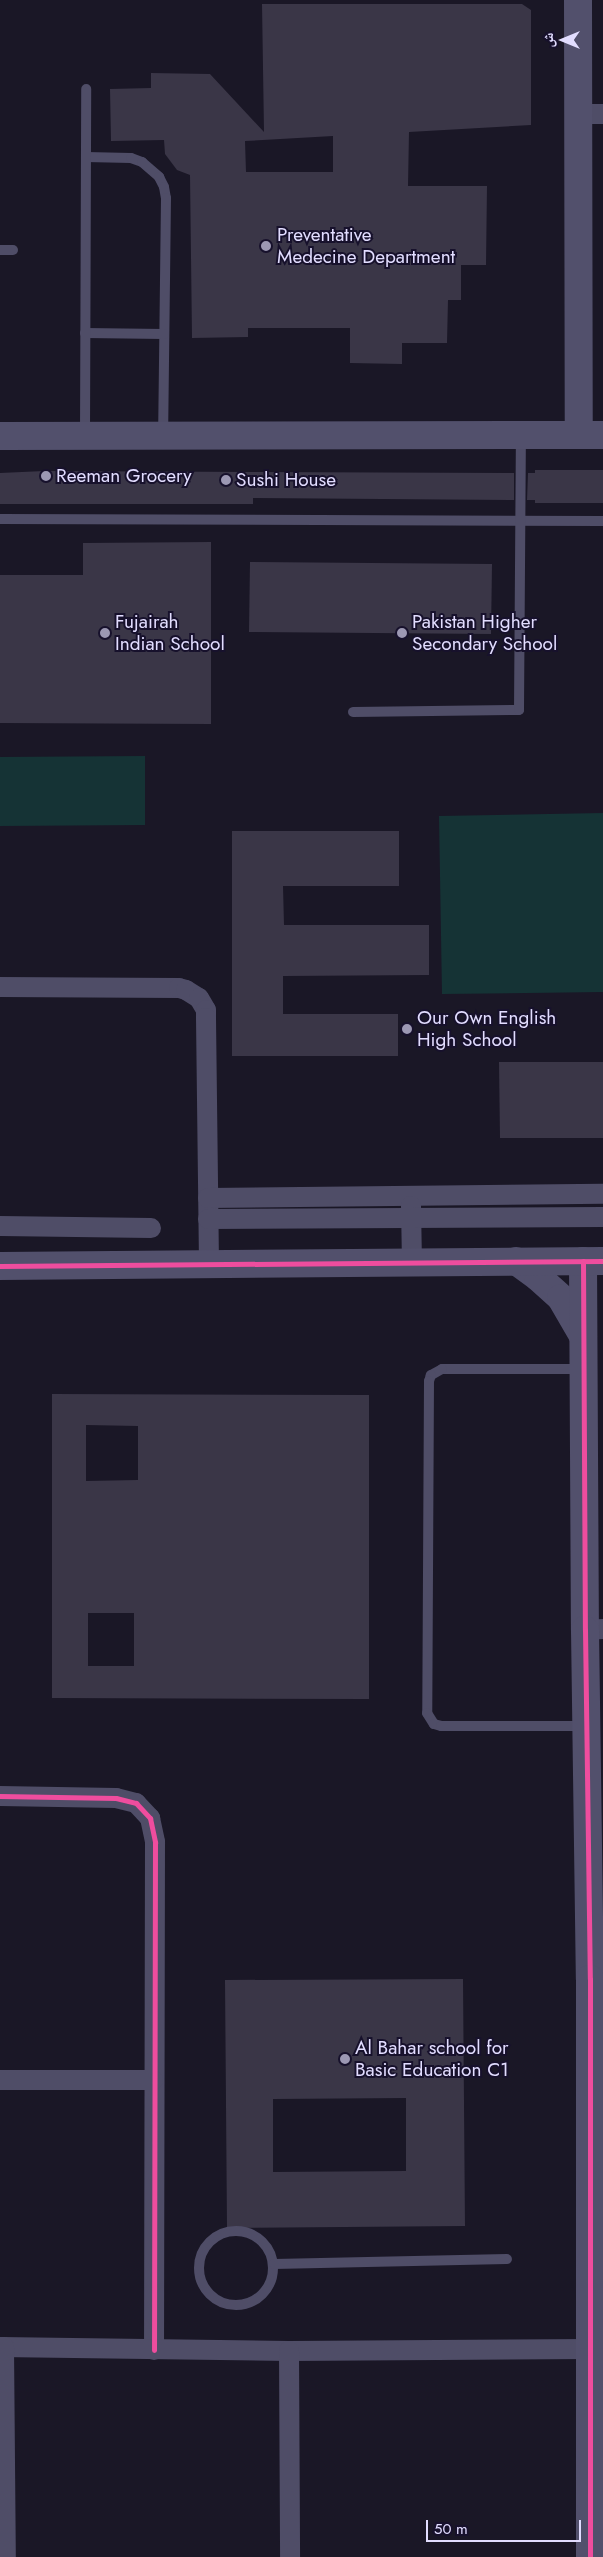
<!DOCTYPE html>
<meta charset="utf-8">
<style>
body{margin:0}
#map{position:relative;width:603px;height:2557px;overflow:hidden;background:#1a1726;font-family:Jost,"Noto Naskh Arabic",sans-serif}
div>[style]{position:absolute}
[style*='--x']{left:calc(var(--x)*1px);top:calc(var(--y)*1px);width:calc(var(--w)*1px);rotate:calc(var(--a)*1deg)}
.green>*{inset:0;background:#153335}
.building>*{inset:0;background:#3a3647}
.lane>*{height:10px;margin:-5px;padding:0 5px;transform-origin:5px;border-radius:5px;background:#4f4d67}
.lane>.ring{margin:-5px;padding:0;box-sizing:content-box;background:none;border:10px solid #4f4d67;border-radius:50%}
.street>*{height:20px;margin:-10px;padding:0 10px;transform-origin:10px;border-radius:10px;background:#4f4d67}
.secondary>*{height:28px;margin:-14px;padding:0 14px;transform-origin:14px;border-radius:14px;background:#52506c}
.cycleway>*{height:5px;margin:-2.5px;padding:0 2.5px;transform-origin:2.5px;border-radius:2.5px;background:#ef4d9e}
.dots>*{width:14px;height:14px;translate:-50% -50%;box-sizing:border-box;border:2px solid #17112c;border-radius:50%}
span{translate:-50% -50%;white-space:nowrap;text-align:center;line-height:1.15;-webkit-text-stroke:4px #17112c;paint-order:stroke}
.poi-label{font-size:19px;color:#e2ddff}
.left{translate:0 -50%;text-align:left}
.north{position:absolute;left:538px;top:15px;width:50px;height:50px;-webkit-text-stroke:4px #17112c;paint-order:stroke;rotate:270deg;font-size:14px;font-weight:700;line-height:20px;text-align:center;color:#e2ddff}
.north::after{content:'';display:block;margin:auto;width:18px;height:22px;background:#e2ddff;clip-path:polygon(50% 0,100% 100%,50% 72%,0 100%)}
.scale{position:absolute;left:426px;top:2520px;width:155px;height:22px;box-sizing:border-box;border:2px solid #e2ddff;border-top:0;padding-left:6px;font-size:15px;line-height:18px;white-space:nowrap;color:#e2ddff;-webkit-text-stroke:4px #17112c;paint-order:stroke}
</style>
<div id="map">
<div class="green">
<div style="clip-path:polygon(145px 756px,145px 825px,0 826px,0 757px)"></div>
<div style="clip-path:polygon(603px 813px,603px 992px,442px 994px,439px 816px)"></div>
</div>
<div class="building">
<div style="clip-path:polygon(evenodd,262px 4px,522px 4px,531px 10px,531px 125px,409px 132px,408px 186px,487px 186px,486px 265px,461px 265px,461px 300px,448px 300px,447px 343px,402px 343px,402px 364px,350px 363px,350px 328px,248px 328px,248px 337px,192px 338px,190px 175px,177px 170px,165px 154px,164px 140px,111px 141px,110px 89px,151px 88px,151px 73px,210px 74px,264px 132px,262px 4px,333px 136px,333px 172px,246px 172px,245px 141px,333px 136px)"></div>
<div style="clip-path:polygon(535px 470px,603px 470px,603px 503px,535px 503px,535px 500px,527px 500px,528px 473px,535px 473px)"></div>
<div style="clip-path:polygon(44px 471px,514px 473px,514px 500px,253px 498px,253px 504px,0 504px,0 473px)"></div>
<div style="clip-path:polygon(211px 542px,211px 724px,0 723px,0 575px,83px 575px,83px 543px)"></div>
<div style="clip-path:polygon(250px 562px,492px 564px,491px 634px,249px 632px)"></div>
<div style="clip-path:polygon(232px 831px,399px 831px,399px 886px,283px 886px,284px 925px,429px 925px,429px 975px,283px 976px,283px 1014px,398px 1014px,398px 1056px,232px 1056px)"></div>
<div style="clip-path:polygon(499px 1062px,603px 1062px,603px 1138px,500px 1138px)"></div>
<div style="clip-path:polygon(evenodd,52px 1394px,369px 1395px,369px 1699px,52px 1698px,52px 1394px,86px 1425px,138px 1426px,138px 1480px,86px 1481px,86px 1425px,52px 1394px,88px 1613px,134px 1613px,134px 1666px,88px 1666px,88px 1613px)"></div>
<div style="clip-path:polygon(evenodd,463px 1979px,465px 2226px,227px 2228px,225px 1980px,463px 1979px,406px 2098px,406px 2171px,273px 2172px,273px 2099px,406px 2098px)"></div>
</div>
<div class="lane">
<div style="--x:86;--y:157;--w:45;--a:1.3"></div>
<div style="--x:131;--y:158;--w:12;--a:20"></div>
<div style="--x:142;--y:162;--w:23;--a:41"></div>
<div style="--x:159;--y:177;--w:11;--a:63"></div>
<div style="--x:164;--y:187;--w:11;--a:80"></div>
<div style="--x:166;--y:198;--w:237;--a:90.7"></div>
<div style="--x:0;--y:250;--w:13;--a:0"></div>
<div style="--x:85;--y:333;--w:79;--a:0.7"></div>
<div style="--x:85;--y:435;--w:346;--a:-89.8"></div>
<div style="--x:0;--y:519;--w:603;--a:0.19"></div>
<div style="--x:353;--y:712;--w:166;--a:-0.7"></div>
<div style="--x:519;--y:710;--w:274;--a:-89.6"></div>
<div style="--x:583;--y:1369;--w:141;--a:180"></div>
<div style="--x:442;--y:1369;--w:13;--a:151"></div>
<div style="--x:431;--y:1375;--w:6;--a:108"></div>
<div style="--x:429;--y:1381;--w:332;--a:90.3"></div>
<div style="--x:427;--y:1713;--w:13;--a:58"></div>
<div style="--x:434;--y:1724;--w:7;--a:16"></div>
<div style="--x:441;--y:1726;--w:145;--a:0"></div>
<div class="ring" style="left:199px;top:2231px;width:64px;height:64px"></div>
<div style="--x:274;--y:2264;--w:233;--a:-1.2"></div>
</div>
<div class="street">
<div style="--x:578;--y:114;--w:25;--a:0"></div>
<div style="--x:0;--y:987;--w:179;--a:0.3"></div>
<div style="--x:179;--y:988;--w:7;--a:16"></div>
<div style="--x:186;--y:990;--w:15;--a:32"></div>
<div style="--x:199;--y:998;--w:14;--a:60"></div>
<div style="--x:206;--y:1010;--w:8;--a:90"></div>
<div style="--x:206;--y:1018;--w:245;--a:89.3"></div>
<div style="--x:208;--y:1198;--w:395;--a:-0.6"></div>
<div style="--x:411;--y:1206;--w:56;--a:89"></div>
<div style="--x:208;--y:1219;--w:395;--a:-0.3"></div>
<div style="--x:0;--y:1226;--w:151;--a:0.8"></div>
<div style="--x:585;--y:1630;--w:18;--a:-3"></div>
<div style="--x:0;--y:1796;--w:116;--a:1"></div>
<div style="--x:116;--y:1798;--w:21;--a:14"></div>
<div style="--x:136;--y:1803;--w:21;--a:47"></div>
<div style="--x:150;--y:1818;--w:25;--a:78"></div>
<div style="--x:155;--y:1842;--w:508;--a:90.11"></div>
<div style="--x:0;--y:2080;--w:153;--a:0"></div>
<div style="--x:0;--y:2347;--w:289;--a:0.8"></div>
<div style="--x:289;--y:2351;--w:301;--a:-0.4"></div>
<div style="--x:4;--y:2347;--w:210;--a:89.5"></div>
<div style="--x:289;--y:2351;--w:206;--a:89.7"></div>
</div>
<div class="secondary">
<div style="--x:578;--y:0;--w:435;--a:89.9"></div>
<div style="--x:0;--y:436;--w:603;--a:-0.1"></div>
<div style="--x:516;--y:1261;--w:27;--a:36"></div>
<div style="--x:538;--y:1277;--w:31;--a:42"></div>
<div style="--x:561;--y:1298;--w:44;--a:59.9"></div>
<div style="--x:583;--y:1261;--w:369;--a:89.7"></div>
<div style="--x:585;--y:1630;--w:349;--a:89.2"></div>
<div style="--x:590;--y:1979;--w:578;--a:90"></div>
<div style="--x:0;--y:1266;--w:603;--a:-0.48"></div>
</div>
<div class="cycleway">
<div style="--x:583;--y:1261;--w:369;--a:89.7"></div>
<div style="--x:585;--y:1630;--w:349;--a:89.2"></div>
<div style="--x:590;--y:1979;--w:578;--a:90"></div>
<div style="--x:0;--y:1266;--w:603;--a:-0.48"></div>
<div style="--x:0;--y:1796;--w:116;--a:1"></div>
<div style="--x:116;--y:1798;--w:21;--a:14"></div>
<div style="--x:136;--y:1803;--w:21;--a:47"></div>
<div style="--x:150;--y:1818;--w:25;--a:78"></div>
<div style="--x:155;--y:1842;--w:508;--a:90.11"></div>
</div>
<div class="dots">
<div style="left:266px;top:246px;background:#9c98b3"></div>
<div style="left:46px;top:476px;background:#9c98b3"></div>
<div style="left:226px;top:480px;background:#9c98b3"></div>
<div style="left:105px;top:633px;background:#9c98b3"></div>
<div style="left:402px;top:633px;background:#9c98b3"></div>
<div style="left:407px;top:1029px;background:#9c98b3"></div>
<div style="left:345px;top:2059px;background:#9c98b3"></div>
</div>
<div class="poi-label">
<span class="left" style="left:277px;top:246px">Preventative<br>Medecine Department</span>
<span class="left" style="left:56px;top:476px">Reeman Grocery</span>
<span class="left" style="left:236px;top:480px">Sushi House</span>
<span class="left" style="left:115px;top:633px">Fujairah<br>Indian School</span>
<span class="left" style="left:412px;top:633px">Pakistan Higher<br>Secondary School</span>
<span class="left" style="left:417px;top:1029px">Our Own English<br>High School</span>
<span class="left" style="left:355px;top:2059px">Al Bahar school for<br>Basic Education C1</span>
</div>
<div class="north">ش</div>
<div class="scale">50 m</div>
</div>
